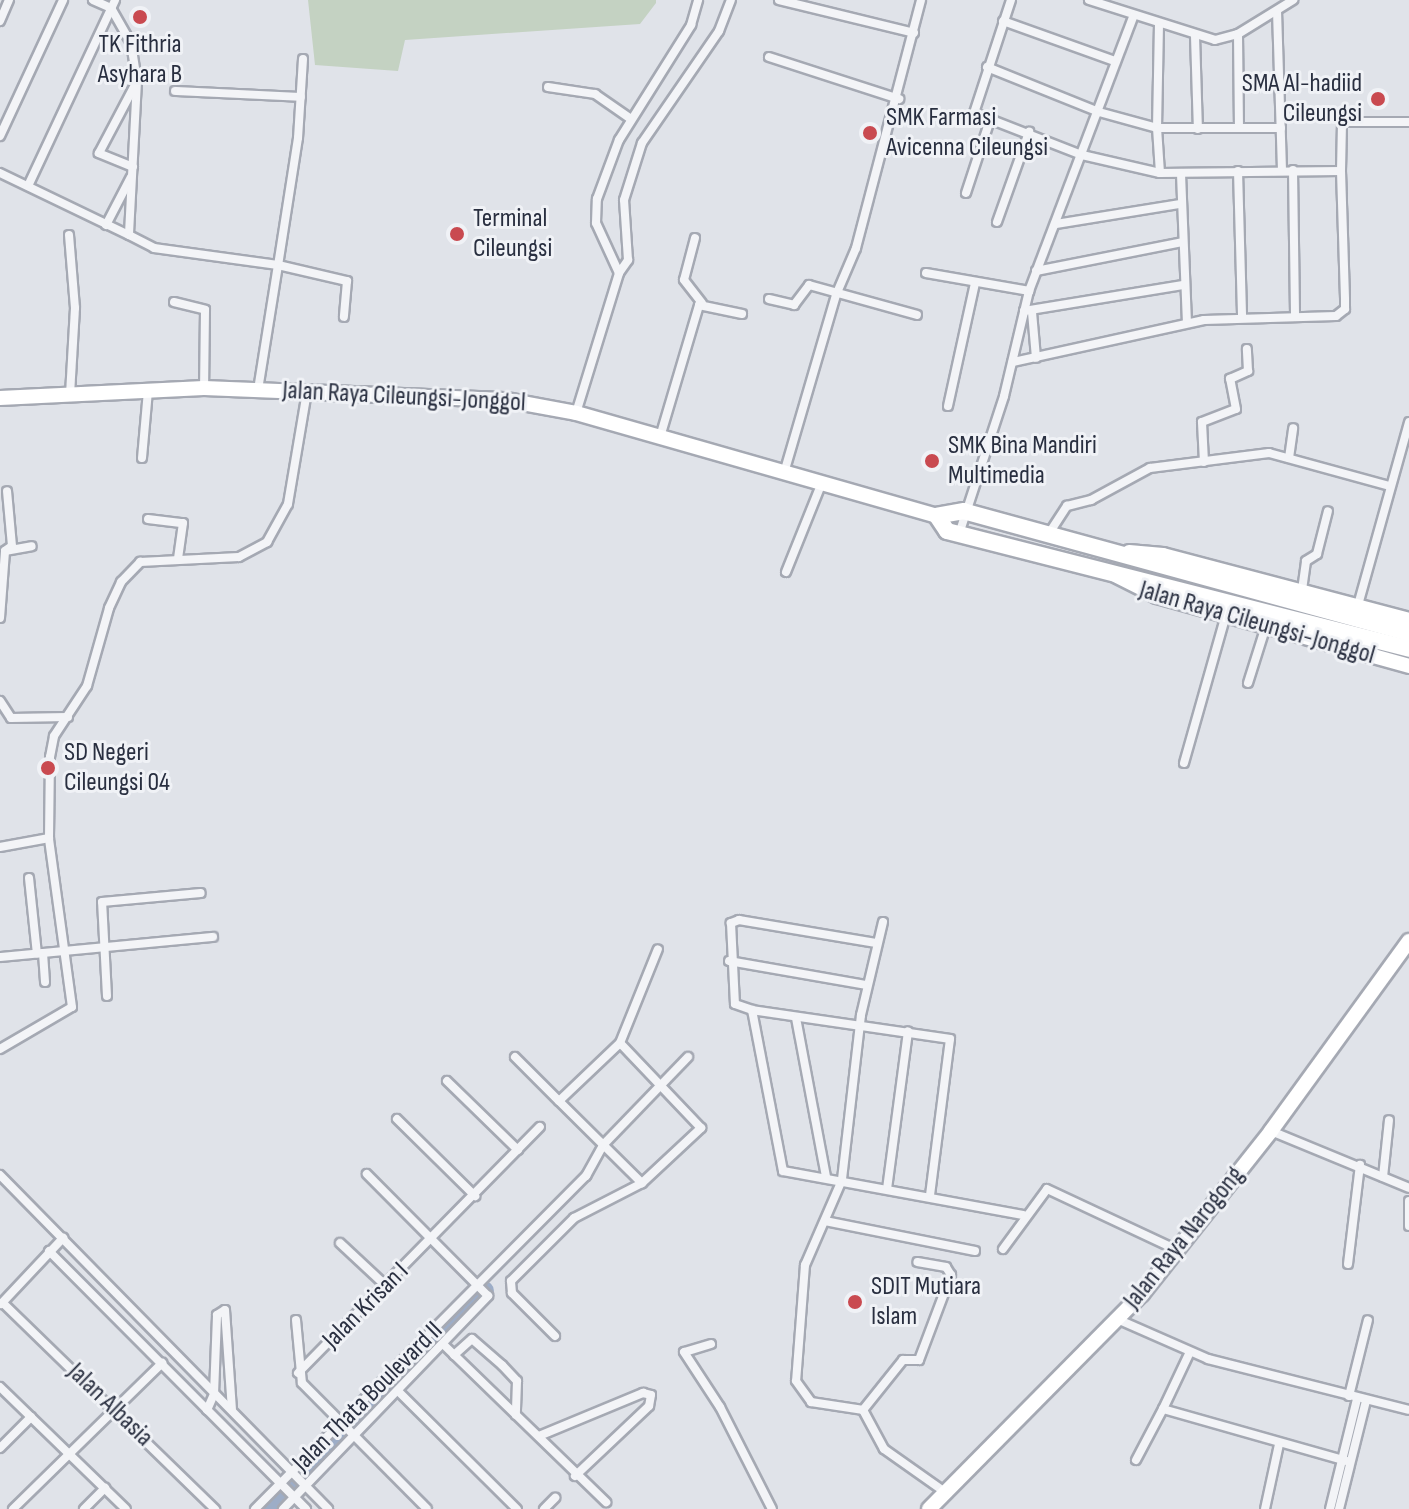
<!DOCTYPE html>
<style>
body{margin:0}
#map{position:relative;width:1409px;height:1509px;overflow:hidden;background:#e0e3e9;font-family:"Sofia Sans Condensed",sans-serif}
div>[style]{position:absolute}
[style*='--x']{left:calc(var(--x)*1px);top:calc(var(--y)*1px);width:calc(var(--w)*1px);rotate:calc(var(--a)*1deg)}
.green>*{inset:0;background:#c4d2c2}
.river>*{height:20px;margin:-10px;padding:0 10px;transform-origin:10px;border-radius:10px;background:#9dadc7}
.roads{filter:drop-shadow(2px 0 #a5a9b3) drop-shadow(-2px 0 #a5a9b3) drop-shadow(0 2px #a5a9b3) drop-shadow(0 -2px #a5a9b3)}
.street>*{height:8px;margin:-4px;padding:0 4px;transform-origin:4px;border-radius:4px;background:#f3f4f7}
.primary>*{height:14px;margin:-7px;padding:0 7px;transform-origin:7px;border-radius:7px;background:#fff}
.highway>*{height:16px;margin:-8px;padding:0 8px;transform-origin:8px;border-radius:8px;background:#fff}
.dots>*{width:22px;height:22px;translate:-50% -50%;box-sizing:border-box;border:4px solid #f0f2f6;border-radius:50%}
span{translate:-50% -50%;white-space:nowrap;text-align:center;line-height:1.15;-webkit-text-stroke:6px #f0f2f6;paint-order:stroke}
.poi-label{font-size:26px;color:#292f40}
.right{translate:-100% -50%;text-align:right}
.left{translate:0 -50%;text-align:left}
.street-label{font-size:26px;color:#292f40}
</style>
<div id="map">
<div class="green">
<div style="clip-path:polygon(308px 0,656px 0,656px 3px,640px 24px,405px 40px,398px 71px,315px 65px)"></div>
</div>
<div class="river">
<div style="--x:268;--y:1509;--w:307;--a:-45.3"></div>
</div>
<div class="roads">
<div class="street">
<div style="--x:93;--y:0;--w:20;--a:24"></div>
<div style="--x:111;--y:8;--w:40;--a:60.3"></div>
<div style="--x:131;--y:43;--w:38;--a:81"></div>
<div style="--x:137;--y:81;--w:154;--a:93"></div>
<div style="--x:129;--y:235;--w:28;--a:27"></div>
<div style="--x:154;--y:248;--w:125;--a:7.8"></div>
<div style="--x:278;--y:265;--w:127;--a:99.1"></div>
<div style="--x:779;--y:0;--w:139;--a:13.7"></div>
<div style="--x:1011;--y:0;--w:119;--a:108.1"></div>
<div style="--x:974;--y:113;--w:116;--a:21.3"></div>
<div style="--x:1082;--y:155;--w:80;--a:13"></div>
<div style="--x:1160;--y:173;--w:181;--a:-0.6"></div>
<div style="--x:1341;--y:171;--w:129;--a:88.2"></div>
<div style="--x:1345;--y:300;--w:9;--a:90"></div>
<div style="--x:1345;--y:309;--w:11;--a:142"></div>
<div style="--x:1336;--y:316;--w:132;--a:178.3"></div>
<div style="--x:1204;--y:320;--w:196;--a:167.6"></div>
<div style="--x:1089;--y:0;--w:132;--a:17.6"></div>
<div style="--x:1215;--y:40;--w:24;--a:-15"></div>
<div style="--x:1238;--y:34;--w:65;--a:-31.7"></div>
<div style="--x:1277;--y:11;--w:159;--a:88.2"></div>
<div style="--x:0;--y:21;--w:23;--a:-67"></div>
<div style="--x:1003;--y:21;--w:119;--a:19.7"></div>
<div style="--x:1238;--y:34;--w:94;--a:89.4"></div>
<div style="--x:1195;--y:36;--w:93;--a:88.2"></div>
<div style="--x:769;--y:57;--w:137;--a:17.9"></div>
<div style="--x:303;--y:59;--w:79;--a:93.6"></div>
<div style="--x:298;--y:138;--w:129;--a:98.9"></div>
<div style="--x:278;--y:265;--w:71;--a:13.1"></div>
<div style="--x:347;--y:281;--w:36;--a:95"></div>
<div style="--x:987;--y:67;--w:121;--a:21.9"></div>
<div style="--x:1099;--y:112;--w:60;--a:15.4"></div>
<div style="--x:1157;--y:128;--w:103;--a:-88.9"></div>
<div style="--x:548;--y:87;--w:48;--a:8.5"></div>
<div style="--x:595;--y:94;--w:44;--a:34.8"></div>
<div style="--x:175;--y:91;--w:126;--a:2.7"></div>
<div style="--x:0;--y:136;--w:150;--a:-65.1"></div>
<div style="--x:133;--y:167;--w:37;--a:-158"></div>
<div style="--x:99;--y:153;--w:77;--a:-62.1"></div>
<div style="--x:1293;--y:170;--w:146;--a:89.2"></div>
<div style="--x:1238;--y:171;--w:145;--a:88.4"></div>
<div style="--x:1341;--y:171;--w:49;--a:-88.8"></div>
<div style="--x:1342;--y:122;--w:67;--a:0"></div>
<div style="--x:0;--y:173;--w:143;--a:25.7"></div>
<div style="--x:1160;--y:173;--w:45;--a:-93.8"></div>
<div style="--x:1157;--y:128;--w:124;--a:0"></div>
<div style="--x:1181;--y:174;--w:149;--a:87.7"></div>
<div style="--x:28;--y:186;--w:205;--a:-64.9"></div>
<div style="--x:966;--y:193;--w:80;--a:-71.8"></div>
<div style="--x:997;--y:222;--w:96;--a:-70.4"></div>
<div style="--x:1056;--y:224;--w:126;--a:-9.2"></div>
<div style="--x:106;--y:225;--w:54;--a:-62.5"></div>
<div style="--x:69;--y:235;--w:73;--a:85.3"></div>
<div style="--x:75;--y:308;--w:86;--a:93.3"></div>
<div style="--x:695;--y:238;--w:43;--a:104.7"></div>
<div style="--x:684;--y:280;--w:29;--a:52"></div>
<div style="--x:1036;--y:271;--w:149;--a:-11.2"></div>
<div style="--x:619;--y:273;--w:55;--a:-114.7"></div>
<div style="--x:596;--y:223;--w:24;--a:-88"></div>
<div style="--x:597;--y:199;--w:63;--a:-69.6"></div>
<div style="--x:619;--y:140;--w:136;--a:-57.9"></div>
<div style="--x:691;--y:25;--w:26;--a:-74"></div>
<div style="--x:926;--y:273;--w:105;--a:9.9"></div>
<div style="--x:769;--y:299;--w:26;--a:13"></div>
<div style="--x:794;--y:305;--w:25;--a:-53"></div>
<div style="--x:809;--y:285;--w:112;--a:15.5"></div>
<div style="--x:174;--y:302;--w:32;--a:14"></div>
<div style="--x:205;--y:310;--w:78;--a:90.7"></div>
<div style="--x:1024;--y:311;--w:161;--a:-9.3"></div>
<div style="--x:1032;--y:312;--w:46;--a:85"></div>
<div style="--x:948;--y:406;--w:126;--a:-77.6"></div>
<div style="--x:576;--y:413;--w:146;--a:-72.9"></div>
<div style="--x:619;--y:273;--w:16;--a:-55"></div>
<div style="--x:628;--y:260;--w:60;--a:-93.8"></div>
<div style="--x:624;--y:200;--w:60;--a:-72.5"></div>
<div style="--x:642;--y:143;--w:136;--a:-55.5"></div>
<div style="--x:719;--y:31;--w:33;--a:-69"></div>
<div style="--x:660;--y:437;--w:138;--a:-73.5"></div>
<div style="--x:699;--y:305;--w:44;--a:11.8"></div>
<div style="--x:142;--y:458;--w:67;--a:-84.9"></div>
<div style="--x:1289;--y:458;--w:30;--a:-82"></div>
<div style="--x:1204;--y:462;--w:40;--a:-92.9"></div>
<div style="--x:1202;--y:422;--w:36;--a:-21"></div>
<div style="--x:1236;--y:409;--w:31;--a:-101"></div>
<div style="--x:1230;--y:379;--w:20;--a:-24"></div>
<div style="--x:1248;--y:371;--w:22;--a:-93"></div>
<div style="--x:784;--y:473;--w:185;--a:-73.7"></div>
<div style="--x:836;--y:295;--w:51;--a:-66.9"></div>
<div style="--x:856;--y:248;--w:256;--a:-75.3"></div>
<div style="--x:148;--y:519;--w:35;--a:7"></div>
<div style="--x:183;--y:523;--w:36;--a:98"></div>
<div style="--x:959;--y:534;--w:145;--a:-71.9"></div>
<div style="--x:1004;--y:396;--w:108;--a:-76.6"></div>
<div style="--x:1029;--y:291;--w:295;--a:-69.2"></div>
<div style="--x:1048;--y:535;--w:35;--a:-57"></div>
<div style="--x:1067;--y:506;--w:25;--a:-14"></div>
<div style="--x:1091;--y:500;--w:67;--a:-28.5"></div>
<div style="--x:1150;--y:468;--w:120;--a:-7.2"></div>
<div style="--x:1269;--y:453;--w:125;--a:15.3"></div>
<div style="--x:6;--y:550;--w:7;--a:-34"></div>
<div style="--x:12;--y:546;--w:55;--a:-95.2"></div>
<div style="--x:786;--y:572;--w:94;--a:-68.1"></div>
<div style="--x:1302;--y:590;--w:29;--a:-82"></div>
<div style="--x:1306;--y:561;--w:13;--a:-32"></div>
<div style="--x:1317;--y:554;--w:44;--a:-75.7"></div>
<div style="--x:1358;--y:605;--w:190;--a:-74.4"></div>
<div style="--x:0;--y:618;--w:67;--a:-85.7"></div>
<div style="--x:5;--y:551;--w:27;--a:-10"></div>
<div style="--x:1248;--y:683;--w:60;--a:-72.5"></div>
<div style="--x:0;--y:701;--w:20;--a:57"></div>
<div style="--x:11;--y:718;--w:57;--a:-1"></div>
<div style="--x:1184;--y:763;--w:154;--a:-74.2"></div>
<div style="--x:0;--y:847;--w:50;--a:-10.4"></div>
<div style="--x:29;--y:878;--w:76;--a:84"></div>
<div style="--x:883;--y:922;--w:96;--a:103.3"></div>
<div style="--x:861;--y:1015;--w:166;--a:96.6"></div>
<div style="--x:842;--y:1180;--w:93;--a:113.5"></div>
<div style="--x:805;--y:1265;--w:116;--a:94.4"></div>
<div style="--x:796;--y:1381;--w:26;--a:54"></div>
<div style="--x:811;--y:1402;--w:53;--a:8.7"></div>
<div style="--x:863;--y:1410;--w:44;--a:61.7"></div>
<div style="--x:884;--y:1449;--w:75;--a:35.2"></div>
<div style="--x:876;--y:943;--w:139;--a:-170.5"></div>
<div style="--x:739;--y:920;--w:9;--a:159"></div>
<div style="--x:731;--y:923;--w:81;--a:87.2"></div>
<div style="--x:735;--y:1004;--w:18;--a:19"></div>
<div style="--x:752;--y:1010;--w:164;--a:79.1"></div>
<div style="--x:783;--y:1171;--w:244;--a:10.4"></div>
<div style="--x:43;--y:953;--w:29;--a:86"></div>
<div style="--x:0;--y:957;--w:214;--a:-5.4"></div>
<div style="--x:729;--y:961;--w:140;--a:9.9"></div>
<div style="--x:107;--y:996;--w:94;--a:-93"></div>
<div style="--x:102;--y:902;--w:99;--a:-5.2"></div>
<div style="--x:752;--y:1010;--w:200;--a:8.3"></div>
<div style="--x:950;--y:1039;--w:158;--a:97.3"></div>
<div style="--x:796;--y:1018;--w:162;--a:79.3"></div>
<div style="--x:620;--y:1043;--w:84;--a:136.4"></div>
<div style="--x:559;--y:1101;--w:117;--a:44.7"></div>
<div style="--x:0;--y:1049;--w:83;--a:-30.3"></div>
<div style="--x:72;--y:1007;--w:171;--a:-97.8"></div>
<div style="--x:49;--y:838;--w:81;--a:-89.3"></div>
<div style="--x:50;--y:757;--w:21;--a:-79"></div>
<div style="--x:54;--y:736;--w:60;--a:-56.6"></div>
<div style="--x:87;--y:686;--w:81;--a:-74.2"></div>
<div style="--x:109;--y:608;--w:29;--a:-65"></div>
<div style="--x:121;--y:582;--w:28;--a:-46"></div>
<div style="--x:140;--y:562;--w:99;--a:-2.9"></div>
<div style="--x:239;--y:557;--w:32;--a:-28"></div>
<div style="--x:267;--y:542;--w:43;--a:-61.1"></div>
<div style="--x:288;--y:504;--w:114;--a:-80.4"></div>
<div style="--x:515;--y:1057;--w:62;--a:45"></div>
<div style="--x:447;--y:1081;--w:99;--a:44.2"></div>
<div style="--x:397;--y:1119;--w:110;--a:44.6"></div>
<div style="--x:1271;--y:1131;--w:149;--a:22.4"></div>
<div style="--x:0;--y:1175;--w:468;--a:45.5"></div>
<div style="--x:1383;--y:1177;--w:57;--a:-84"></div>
<div style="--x:887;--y:1189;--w:159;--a:-82.4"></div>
<div style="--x:1409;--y:1201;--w:25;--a:90"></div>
<div style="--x:825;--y:1221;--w:153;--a:11.3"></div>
<div style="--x:340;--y:1243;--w:62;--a:43"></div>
<div style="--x:1003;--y:1249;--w:74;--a:-53.7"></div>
<div style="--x:1047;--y:1189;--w:144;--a:25.1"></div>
<div style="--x:49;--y:1251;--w:364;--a:45.1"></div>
<div style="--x:1348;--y:1264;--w:100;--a:-83.1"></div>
<div style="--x:3;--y:1303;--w:296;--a:44.2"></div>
<div style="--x:1;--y:1304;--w:91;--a:-46.8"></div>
<div style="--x:1117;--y:1319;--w:99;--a:23.7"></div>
<div style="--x:1208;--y:1359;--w:207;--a:14.2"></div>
<div style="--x:296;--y:1320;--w:63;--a:84.6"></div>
<div style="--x:302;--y:1383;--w:177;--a:45.2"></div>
<div style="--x:555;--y:1336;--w:61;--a:-135"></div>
<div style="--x:512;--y:1293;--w:12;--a:-95"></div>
<div style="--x:511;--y:1281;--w:89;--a:-45"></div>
<div style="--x:574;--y:1218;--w:76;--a:-27.2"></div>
<div style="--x:642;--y:1183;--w:81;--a:-43"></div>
<div style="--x:701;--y:1128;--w:117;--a:-133.6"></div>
<div style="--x:620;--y:1043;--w:101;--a:-68"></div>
<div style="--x:711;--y:1344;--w:28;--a:163"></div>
<div style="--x:684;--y:1352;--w:66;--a:56.8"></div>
<div style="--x:720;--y:1407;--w:114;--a:63"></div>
<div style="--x:444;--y:1345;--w:226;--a:44.1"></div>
<div style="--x:454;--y:1355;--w:24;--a:-42"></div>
<div style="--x:472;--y:1339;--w:40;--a:41"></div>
<div style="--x:502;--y:1365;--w:22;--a:47"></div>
<div style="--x:517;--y:1381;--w:34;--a:92"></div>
<div style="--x:298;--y:1373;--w:345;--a:-45.5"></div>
<div style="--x:0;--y:1387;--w:175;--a:44.1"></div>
<div style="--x:399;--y:1392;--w:166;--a:44.8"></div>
<div style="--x:1349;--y:1396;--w:78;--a:-76"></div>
<div style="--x:1163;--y:1409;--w:63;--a:-64.7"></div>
<div style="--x:207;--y:1410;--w:17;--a:-66"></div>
<div style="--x:214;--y:1394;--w:79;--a:-87.8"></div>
<div style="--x:217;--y:1315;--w:9;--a:-32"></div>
<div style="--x:225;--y:1310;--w:99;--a:86"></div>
<div style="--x:863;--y:1410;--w:64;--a:-51.3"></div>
<div style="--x:903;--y:1360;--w:16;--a:0"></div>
<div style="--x:919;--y:1360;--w:91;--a:-69.4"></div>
<div style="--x:951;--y:1275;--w:9;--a:-122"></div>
<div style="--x:946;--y:1267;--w:29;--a:-170"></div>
<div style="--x:539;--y:1436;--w:113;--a:-22.5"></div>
<div style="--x:643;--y:1393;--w:8;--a:14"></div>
<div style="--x:651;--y:1395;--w:11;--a:100"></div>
<div style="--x:649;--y:1406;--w:102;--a:136.6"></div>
<div style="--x:0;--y:1448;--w:44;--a:-45"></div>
<div style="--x:1136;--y:1460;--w:58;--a:-62.1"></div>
<div style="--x:1163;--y:1409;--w:194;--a:15.8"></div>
<div style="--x:13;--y:1509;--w:209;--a:-44.4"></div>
<div style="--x:84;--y:1509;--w:30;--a:-45"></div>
<div style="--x:255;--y:1509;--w:470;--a:-45.2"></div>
<div style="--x:586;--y:1176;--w:37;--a:-61"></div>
<div style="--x:604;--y:1144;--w:121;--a:-46"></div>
<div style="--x:283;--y:1509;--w:296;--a:-46.1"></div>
<div style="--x:488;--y:1296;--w:172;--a:-134.8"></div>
<div style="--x:544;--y:1509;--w:16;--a:-45"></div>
<div style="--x:1265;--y:1509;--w:66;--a:-77.8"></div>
<div style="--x:1330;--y:1509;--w:113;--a:-76.2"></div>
<div style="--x:1339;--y:1509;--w:111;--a:-76"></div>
</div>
<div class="primary">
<div style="--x:0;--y:398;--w:204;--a:-2.8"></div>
<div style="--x:204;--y:388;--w:302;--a:2.3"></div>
<div style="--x:506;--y:400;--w:71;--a:10.5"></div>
<div style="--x:576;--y:413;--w:375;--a:15.9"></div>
<div style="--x:1129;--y:552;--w:34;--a:5"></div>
<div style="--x:1163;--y:555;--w:254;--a:14.8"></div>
<div style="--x:1117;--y:576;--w:45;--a:26.6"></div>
<div style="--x:1157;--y:596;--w:262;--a:15.5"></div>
<div style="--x:929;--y:1509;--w:303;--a:-45.3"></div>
<div style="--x:1142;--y:1294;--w:208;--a:-51.6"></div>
<div style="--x:1271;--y:1131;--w:235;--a:-54"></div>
</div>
<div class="highway">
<div style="--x:1409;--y:633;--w:461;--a:-164.7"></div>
<div style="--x:964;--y:511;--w:27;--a:170"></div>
<div style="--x:937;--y:516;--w:18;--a:56"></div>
<div style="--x:947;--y:531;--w:477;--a:14.3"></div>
</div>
</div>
<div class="dots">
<div style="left:140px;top:17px;background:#c94a50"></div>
<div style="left:1378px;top:99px;background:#c94a50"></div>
<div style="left:870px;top:133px;background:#c94a50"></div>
<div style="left:457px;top:234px;background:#c94a50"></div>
<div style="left:932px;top:461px;background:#c94a50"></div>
<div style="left:48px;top:768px;background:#c94a50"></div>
<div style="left:855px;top:1302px;background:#c94a50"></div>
</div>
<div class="poi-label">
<span style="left:140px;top:60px">TK Fithria<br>Asyhara B</span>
<span class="right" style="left:1362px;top:99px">SMA Al-hadiid<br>Cileungsi</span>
<span class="left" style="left:886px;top:133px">SMK Farmasi<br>Avicenna Cileungsi</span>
<span class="left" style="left:473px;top:234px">Terminal<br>Cileungsi</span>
<span class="left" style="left:948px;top:461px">SMK Bina Mandiri<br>Multimedia</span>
<span class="left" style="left:64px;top:768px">SD Negeri<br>Cileungsi 04</span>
<span class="left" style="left:871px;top:1302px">SDIT Mutiara<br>Islam</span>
</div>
<div class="street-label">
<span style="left:404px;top:397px;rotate:3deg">Jalan Raya Cileungsi-Jonggol</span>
<span style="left:1257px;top:623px;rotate:16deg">Jalan Raya Cileungsi-Jonggol</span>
<span style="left:1184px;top:1238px;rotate:-51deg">Jalan Raya Narogong</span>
<span style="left:366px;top:1306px;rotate:-45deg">Jalan Krisan I</span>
<span style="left:368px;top:1397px;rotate:-45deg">Jalan Thata Boulevard II</span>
<span style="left:110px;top:1405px;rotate:44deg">Jalan Albasia</span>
</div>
</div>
